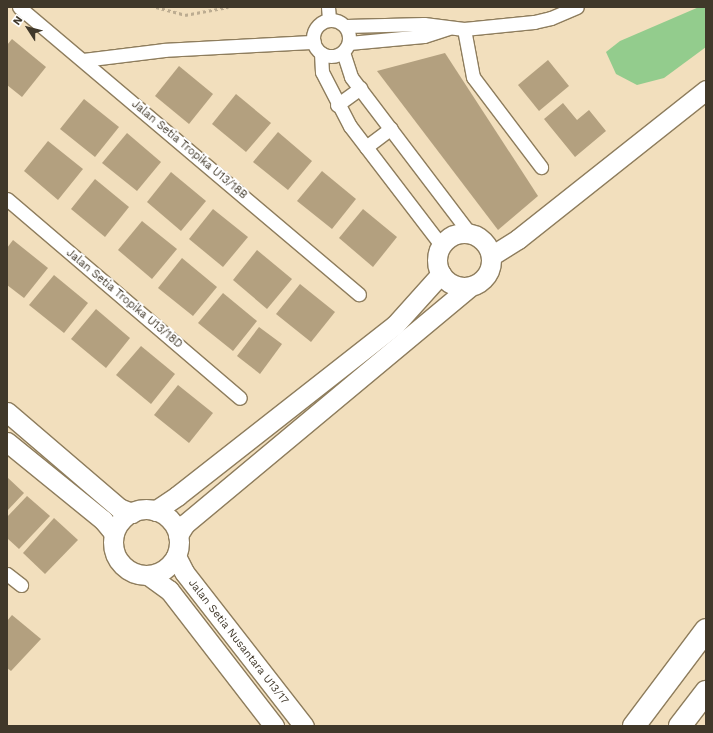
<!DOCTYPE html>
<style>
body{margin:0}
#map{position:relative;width:713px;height:733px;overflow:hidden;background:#f2dfbd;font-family:"Work Sans",sans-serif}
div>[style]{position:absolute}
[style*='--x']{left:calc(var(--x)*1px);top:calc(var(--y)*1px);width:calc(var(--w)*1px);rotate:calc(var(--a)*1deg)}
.water>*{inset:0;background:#93cc8d}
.building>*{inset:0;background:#b3a07f}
.path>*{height:2.5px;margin-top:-1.25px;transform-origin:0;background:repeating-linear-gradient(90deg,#bcac91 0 3px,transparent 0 6px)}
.roads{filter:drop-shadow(1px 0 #8e7d5d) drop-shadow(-1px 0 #8e7d5d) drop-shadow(0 1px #8e7d5d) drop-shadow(0 -1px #8e7d5d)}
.street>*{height:13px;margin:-6.5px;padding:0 6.5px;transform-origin:6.5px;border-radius:6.5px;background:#fff}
.street>.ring{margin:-6.5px;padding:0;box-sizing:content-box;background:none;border:13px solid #fff;border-radius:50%}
.secondary>*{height:19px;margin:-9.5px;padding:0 9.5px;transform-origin:9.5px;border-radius:9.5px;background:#fff}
.secondary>.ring{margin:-9.5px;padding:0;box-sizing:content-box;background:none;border:19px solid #fff;border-radius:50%}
.highway>*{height:22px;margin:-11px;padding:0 11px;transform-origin:11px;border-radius:11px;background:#fff}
span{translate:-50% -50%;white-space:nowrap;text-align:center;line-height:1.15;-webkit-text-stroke:4px #fff;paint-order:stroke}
.street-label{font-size:11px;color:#40382a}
.frame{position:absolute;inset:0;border:8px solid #40382a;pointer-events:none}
.north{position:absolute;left:8px;top:8px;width:40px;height:40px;-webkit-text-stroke:3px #fff;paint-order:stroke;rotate:306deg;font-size:11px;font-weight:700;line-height:16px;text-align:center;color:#40382a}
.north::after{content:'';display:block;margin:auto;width:14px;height:18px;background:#40382a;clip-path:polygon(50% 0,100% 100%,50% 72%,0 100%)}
</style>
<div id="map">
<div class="water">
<div style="clip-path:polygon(699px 7px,706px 7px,706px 47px,664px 78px,637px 85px,616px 74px,606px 52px,620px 41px)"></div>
</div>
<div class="building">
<div style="clip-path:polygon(12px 39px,46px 67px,22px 97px,7px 85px,7px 45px)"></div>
<div style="clip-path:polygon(445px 53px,538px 196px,498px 230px,377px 71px)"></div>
<div style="clip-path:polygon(548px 60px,569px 86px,539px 111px,518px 85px)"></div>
<div style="clip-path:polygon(179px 66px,213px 94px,189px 124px,155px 96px)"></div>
<div style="clip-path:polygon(236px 94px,271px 123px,246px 152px,212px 124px)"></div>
<div style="clip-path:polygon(84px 99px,119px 127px,95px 157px,60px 129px)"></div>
<div style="clip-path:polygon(563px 103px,577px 120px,589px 110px,606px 131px,575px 157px,544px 119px)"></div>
<div style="clip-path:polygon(278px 132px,312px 161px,288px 190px,253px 162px)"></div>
<div style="clip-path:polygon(127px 133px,161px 162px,137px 191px,102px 163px)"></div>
<div style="clip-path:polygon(48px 141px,83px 169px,58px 200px,24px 171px)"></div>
<div style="clip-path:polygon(322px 171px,356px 199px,332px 229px,297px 201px)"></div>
<div style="clip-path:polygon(171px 172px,206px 201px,181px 231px,147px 202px)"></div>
<div style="clip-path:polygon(95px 179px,129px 207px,105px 237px,71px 209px)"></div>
<div style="clip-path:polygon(213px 209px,248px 237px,223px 267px,189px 239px)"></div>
<div style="clip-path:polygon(363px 209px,397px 237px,373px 267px,339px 238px)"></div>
<div style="clip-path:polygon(142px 221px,177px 249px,152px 279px,118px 250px)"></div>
<div style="clip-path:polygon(13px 240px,48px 268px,24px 298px,7px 285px,7px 248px)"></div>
<div style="clip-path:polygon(257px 250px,292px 279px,267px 309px,233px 280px)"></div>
<div style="clip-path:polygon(182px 258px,217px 287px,193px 316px,158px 288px)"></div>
<div style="clip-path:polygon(54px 275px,88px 303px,64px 333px,29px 305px)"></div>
<div style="clip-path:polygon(300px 284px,335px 312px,311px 342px,276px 314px)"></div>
<div style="clip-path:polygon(223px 293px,257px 321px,233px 351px,198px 323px)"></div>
<div style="clip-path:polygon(96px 309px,130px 338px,106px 368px,71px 339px)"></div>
<div style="clip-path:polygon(259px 327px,282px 344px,260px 374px,237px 356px)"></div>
<div style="clip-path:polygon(141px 346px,175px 374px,151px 404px,116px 375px)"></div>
<div style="clip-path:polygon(178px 385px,213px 413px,189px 443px,154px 415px)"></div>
<div style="clip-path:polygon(7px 477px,24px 493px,7px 511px)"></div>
<div style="clip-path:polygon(27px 496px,50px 516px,19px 549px,7px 538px,7px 517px)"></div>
<div style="clip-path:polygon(54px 518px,78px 540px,45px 574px,23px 553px)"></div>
<div style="clip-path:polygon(12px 615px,41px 639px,11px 671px,7px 668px,7px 621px)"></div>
</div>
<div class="path">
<div style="--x:121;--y:7;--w:19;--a:0"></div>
<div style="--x:156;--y:7;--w:30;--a:15"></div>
<div style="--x:185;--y:15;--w:44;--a:-10.5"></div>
</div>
<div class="roads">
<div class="street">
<div style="--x:19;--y:7;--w:445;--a:40.2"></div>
<div style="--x:328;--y:7;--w:12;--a:85"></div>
<div class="ring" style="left:313px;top:20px;width:23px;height:23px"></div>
<div style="--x:346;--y:26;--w:78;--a:-1.5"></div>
<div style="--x:424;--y:24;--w:40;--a:7.1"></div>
<div style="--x:464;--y:29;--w:70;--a:-5.7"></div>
<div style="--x:534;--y:22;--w:17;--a:-13"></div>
<div style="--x:551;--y:18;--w:28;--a:-23"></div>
<div style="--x:464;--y:29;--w:49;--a:79.4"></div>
<div style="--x:473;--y:77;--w:113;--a:52.9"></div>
<div style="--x:349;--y:43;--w:75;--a:-5.3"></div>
<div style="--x:424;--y:36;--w:25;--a:-18"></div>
<div style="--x:343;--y:52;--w:26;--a:72"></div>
<div style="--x:351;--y:77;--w:197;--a:52.8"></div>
<div style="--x:321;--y:53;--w:19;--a:87"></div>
<div style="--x:322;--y:72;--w:61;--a:62.6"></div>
<div style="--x:350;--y:126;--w:150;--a:52.6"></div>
<div style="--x:83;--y:60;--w:82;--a:-7"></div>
<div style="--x:164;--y:50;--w:150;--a:-3.1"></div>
<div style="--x:337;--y:105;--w:29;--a:-36"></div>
<div style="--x:366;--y:147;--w:31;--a:-37"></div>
<div style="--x:7;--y:199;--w:306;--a:40.5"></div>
<div style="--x:7;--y:574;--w:18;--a:38"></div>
</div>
<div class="secondary">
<div class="ring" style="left:437px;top:233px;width:35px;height:35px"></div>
<div style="--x:491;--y:256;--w:32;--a:-32"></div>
<div style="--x:518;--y:239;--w:240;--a:-38.4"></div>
<div style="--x:7;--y:412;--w:148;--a:40.6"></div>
<div style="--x:119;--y:508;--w:14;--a:21"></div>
<div style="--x:7;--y:442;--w:124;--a:39.1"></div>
<div style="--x:103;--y:520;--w:17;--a:50"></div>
<div class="ring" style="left:113px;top:509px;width:47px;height:47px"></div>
<div style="--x:155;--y:511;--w:27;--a:-34"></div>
<div style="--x:177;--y:496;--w:277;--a:-38.1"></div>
<div style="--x:395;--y:325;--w:69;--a:-48"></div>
<div style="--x:178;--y:535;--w:13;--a:-58"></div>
<div style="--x:185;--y:524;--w:370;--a:-39.8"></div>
<div style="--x:176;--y:556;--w:18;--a:63"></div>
<div style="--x:184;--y:572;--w:195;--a:52.1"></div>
<div style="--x:148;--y:575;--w:26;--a:36"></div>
<div style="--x:169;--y:590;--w:172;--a:52.3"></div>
</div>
<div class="highway">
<div style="--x:634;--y:726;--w:120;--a:-53.1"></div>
<div style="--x:680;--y:726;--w:43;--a:-52.6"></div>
</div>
</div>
<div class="street-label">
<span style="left:189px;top:150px;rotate:40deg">Jalan Setia Tropika U13/18B</span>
<span style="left:124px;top:299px;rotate:40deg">Jalan Setia Tropika U13/18D</span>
<span style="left:238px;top:642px;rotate:52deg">Jalan Setia Nusantara U13/17</span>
</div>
<div class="frame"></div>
<div class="north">N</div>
</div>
